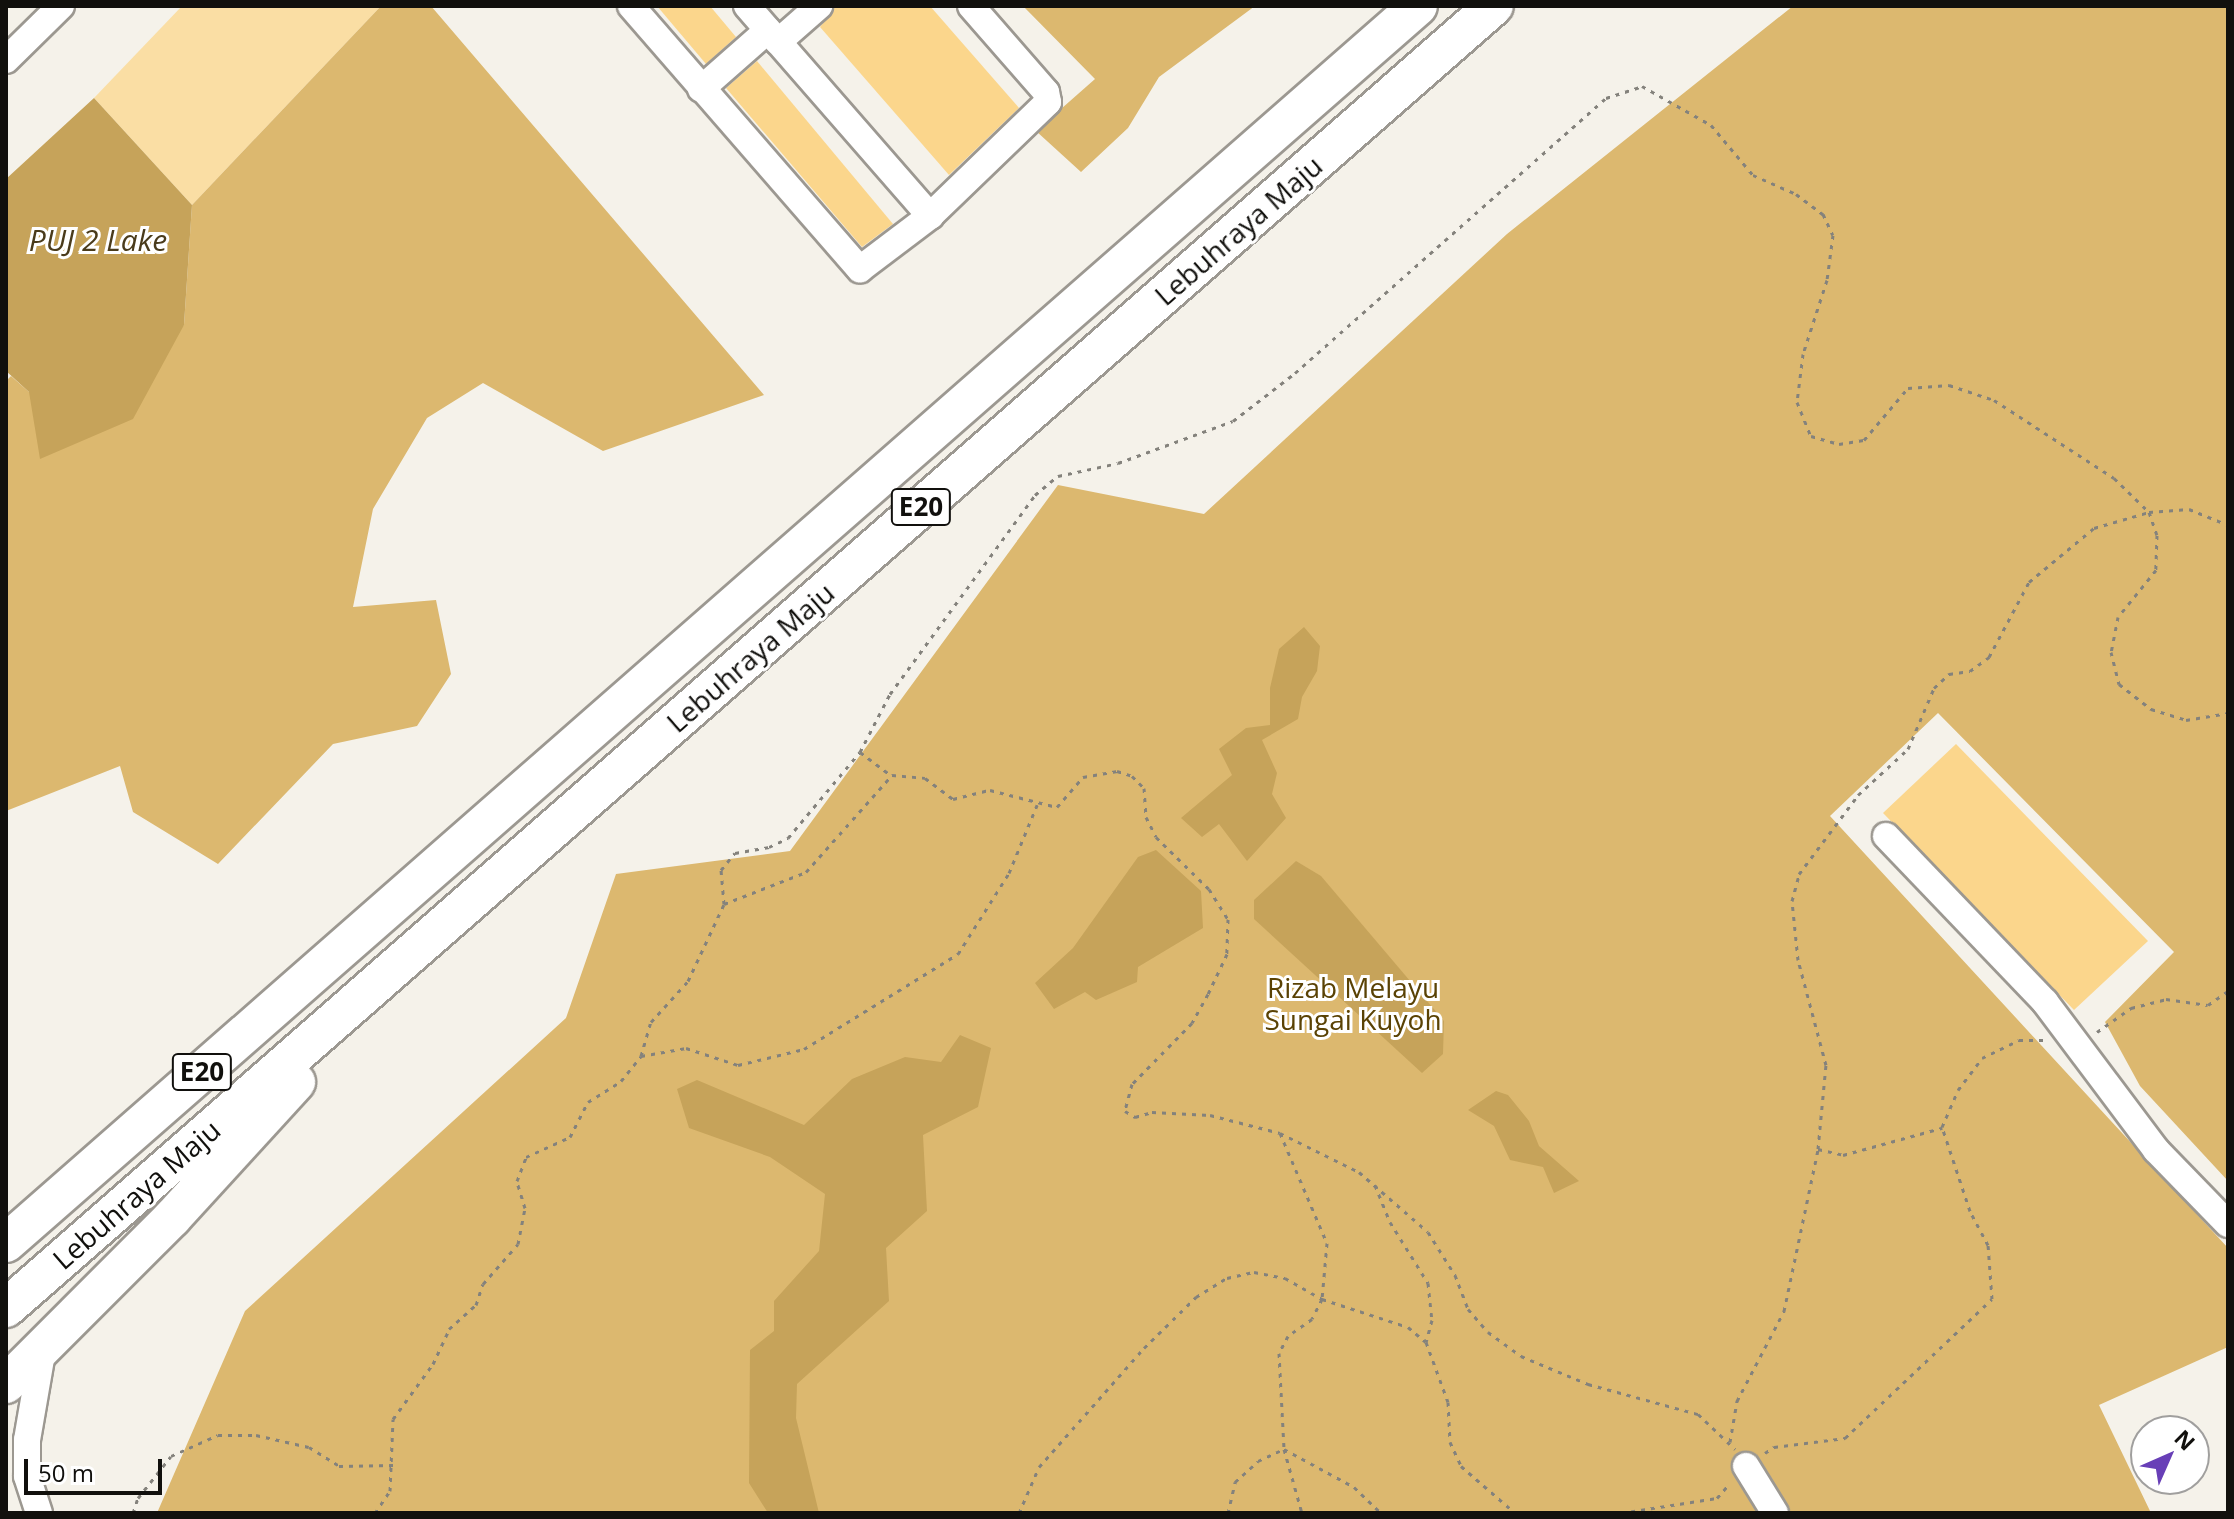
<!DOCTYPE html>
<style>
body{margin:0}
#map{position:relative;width:2234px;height:1519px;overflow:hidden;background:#f5f2ea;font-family:"Open Sans",sans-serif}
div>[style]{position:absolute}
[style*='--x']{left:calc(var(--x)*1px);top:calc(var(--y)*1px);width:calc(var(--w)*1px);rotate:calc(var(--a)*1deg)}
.green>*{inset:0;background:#fadea4}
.forest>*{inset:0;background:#dcb86f}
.water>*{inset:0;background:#c6a35a}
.building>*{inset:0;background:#fbd68c}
.path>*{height:3px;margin-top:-1.5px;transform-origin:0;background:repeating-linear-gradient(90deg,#84827c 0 4px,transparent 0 10px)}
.roads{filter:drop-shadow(2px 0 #9c9891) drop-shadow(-2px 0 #9c9891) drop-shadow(0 2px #9c9891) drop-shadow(0 -2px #9c9891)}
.minor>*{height:26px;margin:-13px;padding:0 13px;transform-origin:13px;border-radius:13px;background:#fff}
.highway>*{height:38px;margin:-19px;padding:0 19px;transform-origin:19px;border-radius:19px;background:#fff}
span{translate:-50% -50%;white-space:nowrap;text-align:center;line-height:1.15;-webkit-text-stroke:6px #fff;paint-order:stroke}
.shield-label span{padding:2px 6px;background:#fff;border:2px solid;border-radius:6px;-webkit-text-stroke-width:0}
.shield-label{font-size:26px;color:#11100d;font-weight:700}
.street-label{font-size:28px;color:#11100d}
.park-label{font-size:28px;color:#5a4204}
.water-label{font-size:30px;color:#4a3b1b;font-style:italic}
.frame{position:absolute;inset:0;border:8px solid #11100d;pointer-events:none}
.north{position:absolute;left:2130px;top:1415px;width:80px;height:80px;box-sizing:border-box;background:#fff;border:2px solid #a09f9e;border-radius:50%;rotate:45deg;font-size:22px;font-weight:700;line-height:32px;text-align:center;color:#11100d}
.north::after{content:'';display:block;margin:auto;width:28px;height:36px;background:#683fb7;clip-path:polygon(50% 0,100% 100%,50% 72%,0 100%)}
.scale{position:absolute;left:24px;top:1459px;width:138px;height:36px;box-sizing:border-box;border:4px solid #11100d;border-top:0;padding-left:10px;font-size:24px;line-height:28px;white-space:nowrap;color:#11100d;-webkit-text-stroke:6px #fff;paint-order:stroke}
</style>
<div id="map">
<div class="green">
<div style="clip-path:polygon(182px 6px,381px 6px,192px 205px,94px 98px)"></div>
</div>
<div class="forest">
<div style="clip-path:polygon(381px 6px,431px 6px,764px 395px,603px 451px,483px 383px,427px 418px,373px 509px,353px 607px,436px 600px,451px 674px,417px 726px,333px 744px,218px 864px,133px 812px,120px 766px,6px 811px,6px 381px,11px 376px,29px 392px,184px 325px,192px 205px)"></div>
<div style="clip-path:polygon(1023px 6px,1255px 6px,1159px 77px,1128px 128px,1081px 172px,1036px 131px,1095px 79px)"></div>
<div style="clip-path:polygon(1793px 6px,2228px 6px,2228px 1181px,2140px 1086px,2105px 1022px,2174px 952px,1938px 713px,1830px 816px,2228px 1248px,2228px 1347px,2099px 1405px,2151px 1513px,157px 1513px,245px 1311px,566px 1018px,616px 874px,790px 851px,1058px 485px,1204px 514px,1507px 234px)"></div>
</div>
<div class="water">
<div style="clip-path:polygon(94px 98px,192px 205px,184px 325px,133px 419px,40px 459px,29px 392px,6px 371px,6px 179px)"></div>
<div style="clip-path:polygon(1304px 627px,1320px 646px,1317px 671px,1302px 697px,1298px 719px,1262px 740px,1277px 773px,1272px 794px,1286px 818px,1247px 861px,1219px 824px,1202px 837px,1181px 818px,1232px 775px,1219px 749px,1246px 728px,1270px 725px,1270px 688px,1279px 649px)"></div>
<div style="clip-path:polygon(1156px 850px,1201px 891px,1203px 928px,1138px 967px,1137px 982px,1096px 1000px,1085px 992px,1054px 1009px,1035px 983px,1073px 948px,1138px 857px)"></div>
<div style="clip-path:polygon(1296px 861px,1321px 876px,1444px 1021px,1443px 1054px,1422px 1073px,1254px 919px,1254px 900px)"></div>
<div style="clip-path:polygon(960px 1035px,991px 1048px,978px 1107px,923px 1135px,927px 1211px,886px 1248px,889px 1301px,797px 1384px,796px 1418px,819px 1513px,768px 1513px,749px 1483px,750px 1350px,774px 1331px,774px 1301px,819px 1251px,825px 1194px,770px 1157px,689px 1128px,677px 1089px,697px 1080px,804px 1125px,852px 1079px,905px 1057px,941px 1062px)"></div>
<div style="clip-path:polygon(1496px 1091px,1508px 1095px,1529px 1121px,1539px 1146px,1579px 1181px,1554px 1193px,1543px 1167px,1510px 1160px,1494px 1126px,1468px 1110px)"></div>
</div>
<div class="building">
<div style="clip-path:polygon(657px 6px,710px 6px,736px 37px,706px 64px)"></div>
<div style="clip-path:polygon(836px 6px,930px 6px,1019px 108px,949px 175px,820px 27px)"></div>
<div style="clip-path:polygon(757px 61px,893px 224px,862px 247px,726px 88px)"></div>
<div style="clip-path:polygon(1956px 744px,2148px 941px,2074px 1010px,1883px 813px)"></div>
</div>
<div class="path">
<div style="--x:860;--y:752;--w:65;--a:-62.7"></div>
<div style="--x:890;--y:694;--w:246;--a:-53.9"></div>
<div style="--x:1035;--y:495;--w:30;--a:-40"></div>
<div style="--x:1058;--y:476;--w:61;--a:-12.2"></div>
<div style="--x:1118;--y:463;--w:122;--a:-20.1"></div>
<div style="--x:1233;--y:421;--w:78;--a:-37.7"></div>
<div style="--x:1295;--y:373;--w:415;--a:-41.5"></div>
<div style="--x:1606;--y:98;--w:38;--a:-18"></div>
<div style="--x:1642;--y:86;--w:79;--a:29.5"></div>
<div style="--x:1711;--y:125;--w:65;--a:50"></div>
<div style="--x:1753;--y:175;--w:47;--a:23.8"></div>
<div style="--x:1796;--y:194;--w:34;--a:37"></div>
<div style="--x:1823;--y:214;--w:23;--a:65"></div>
<div style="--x:1833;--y:235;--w:45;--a:97.6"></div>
<div style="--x:1827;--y:280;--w:78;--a:108"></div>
<div style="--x:1803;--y:354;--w:48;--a:97.1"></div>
<div style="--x:1797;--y:402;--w:37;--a:68"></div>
<div style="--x:1811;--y:436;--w:29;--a:16"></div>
<div style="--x:1839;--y:444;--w:25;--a:-9"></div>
<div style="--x:1864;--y:440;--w:68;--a:-49.8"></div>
<div style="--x:1908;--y:388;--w:41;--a:-4.2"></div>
<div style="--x:1949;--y:385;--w:47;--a:18.4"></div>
<div style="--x:1994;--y:400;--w:143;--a:33"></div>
<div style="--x:2114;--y:478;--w:49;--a:44.2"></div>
<div style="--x:2149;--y:512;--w:24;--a:71"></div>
<div style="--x:2157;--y:535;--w:35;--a:92"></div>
<div style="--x:2156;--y:570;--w:60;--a:129"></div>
<div style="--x:2118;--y:617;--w:36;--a:101"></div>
<div style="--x:2111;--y:652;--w:33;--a:76"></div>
<div style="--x:2119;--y:684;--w:41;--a:38"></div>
<div style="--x:2151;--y:709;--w:37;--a:17"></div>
<div style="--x:2186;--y:720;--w:43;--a:-9.5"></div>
<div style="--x:724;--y:904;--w:34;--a:-95"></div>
<div style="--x:721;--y:870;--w:22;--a:-51"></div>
<div style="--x:735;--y:853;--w:35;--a:-10"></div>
<div style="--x:769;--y:847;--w:21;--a:-25"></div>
<div style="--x:788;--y:838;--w:112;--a:-50.1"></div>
<div style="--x:860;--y:752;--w:39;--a:37"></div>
<div style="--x:2097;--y:1032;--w:42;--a:-35.2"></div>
<div style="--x:2131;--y:1008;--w:36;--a:-14"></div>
<div style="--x:2166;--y:999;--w:42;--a:8.1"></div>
<div style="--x:2208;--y:1005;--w:24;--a:-35"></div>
<div style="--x:641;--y:1056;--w:46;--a:-10.1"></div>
<div style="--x:686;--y:1048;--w:55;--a:18.1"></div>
<div style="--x:738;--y:1065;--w:68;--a:-13.6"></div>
<div style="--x:804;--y:1049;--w:181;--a:-31.7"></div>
<div style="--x:958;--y:954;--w:96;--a:-57.8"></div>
<div style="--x:1009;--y:873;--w:74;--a:-67.6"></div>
<div style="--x:1280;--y:1133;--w:88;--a:26.3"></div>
<div style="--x:1359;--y:1172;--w:91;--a:41"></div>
<div style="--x:1428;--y:1232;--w:51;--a:57.9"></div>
<div style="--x:1455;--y:1275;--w:36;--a:69"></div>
<div style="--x:1468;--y:1309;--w:30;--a:49"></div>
<div style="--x:1488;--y:1332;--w:41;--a:36"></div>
<div style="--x:1521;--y:1356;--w:73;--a:22.7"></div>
<div style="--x:1588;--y:1384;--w:114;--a:15.3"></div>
<div style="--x:1698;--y:1414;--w:51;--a:43.4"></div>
<div style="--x:1818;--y:1149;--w:26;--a:13"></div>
<div style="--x:1843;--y:1155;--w:103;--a:-15.3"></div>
<div style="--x:1375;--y:1185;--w:40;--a:68"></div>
<div style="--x:1390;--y:1222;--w:72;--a:58.1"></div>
<div style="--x:1428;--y:1283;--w:37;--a:84"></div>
<div style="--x:1432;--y:1320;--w:23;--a:105"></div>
<div style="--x:1730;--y:1442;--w:42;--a:-80.3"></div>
<div style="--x:1737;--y:1401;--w:102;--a:-62.4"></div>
<div style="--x:1784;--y:1311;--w:166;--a:-78.1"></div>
<div style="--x:1818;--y:1149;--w:84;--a:-84.6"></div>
<div style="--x:1826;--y:1065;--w:109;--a:-104.9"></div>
<div style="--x:1798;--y:960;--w:59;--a:-95.8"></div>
<div style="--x:1792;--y:901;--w:28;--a:-75"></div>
<div style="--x:1799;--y:874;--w:99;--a:-53.2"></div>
<div style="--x:1858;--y:795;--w:68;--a:-42.6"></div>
<div style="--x:1908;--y:749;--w:66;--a:-66.9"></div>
<div style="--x:1934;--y:688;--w:21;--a:-43"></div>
<div style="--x:1949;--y:674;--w:21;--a:-8"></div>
<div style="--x:1970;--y:671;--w:24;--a:-36"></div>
<div style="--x:1989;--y:657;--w:85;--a:-61.9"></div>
<div style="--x:2029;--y:582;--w:85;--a:-39.7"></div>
<div style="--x:2094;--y:528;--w:57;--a:-16.2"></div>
<div style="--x:2149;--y:512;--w:40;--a:-4.3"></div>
<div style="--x:2189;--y:509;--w:42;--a:22.3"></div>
<div style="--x:1765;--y:1453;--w:11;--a:-34"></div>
<div style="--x:1774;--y:1447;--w:72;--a:-7.2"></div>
<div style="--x:1845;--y:1438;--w:202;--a:-43.4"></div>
<div style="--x:1992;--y:1299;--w:54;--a:-94.2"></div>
<div style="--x:1988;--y:1245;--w:38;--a:-118"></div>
<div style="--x:1970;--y:1211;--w:89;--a:-108.4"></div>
<div style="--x:1942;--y:1127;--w:40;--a:-66.6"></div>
<div style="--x:1958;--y:1090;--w:40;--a:-53"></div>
<div style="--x:1982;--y:1058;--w:41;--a:-25.9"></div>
<div style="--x:2019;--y:1040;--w:26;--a:0"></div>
<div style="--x:133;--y:1513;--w:16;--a:-72"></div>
<div style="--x:138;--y:1498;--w:53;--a:-51.8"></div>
<div style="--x:171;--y:1456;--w:51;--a:-24.1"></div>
<div style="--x:218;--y:1435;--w:38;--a:0"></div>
<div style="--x:256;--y:1435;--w:54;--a:12.8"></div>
<div style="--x:309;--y:1447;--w:36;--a:32"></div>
<div style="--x:339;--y:1466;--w:54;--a:-1.1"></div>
<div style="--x:375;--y:1513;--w:27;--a:-56"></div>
<div style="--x:390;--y:1491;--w:72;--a:-87.6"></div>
<div style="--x:393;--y:1419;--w:68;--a:-54"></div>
<div style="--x:433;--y:1364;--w:38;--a:-65"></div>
<div style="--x:449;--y:1329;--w:36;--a:-42"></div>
<div style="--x:476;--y:1305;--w:22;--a:-72"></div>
<div style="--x:483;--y:1284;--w:53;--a:-48.8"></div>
<div style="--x:518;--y:1244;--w:37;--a:-79"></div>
<div style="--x:525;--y:1208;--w:28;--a:-107"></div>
<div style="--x:517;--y:1181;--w:26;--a:-69"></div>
<div style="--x:526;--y:1157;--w:48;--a:-24.4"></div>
<div style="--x:570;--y:1137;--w:39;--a:-63"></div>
<div style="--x:588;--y:1102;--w:39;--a:-32"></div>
<div style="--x:621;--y:1081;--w:32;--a:-51"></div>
<div style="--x:641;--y:1056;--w:35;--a:-74"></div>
<div style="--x:651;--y:1022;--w:55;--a:-47.9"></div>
<div style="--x:688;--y:981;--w:85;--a:-64.9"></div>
<div style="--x:724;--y:904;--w:88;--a:-21.3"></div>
<div style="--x:806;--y:872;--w:130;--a:-48.4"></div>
<div style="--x:892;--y:775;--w:33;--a:5"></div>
<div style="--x:925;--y:778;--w:35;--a:37"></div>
<div style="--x:953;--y:799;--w:38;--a:-14"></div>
<div style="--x:990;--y:790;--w:69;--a:14.2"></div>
<div style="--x:1057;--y:807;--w:40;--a:-49"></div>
<div style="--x:1083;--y:777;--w:35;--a:-10"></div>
<div style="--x:1117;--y:771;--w:16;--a:18"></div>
<div style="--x:1132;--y:776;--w:17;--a:45"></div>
<div style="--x:1144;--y:788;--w:29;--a:86"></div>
<div style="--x:1146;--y:817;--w:22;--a:63"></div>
<div style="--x:1156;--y:837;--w:74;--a:44.5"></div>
<div style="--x:1209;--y:889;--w:36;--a:58"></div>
<div style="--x:1228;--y:919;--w:35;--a:92"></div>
<div style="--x:1227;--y:954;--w:44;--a:115.4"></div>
<div style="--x:1208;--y:994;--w:33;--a:119"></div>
<div style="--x:1192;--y:1023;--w:86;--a:134.5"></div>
<div style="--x:1132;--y:1084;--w:28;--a:105"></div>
<div style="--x:1125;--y:1111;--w:12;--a:31"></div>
<div style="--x:1135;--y:1117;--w:18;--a:-16"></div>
<div style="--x:1152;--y:1112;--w:58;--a:3"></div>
<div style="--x:1210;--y:1115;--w:72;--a:14.4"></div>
<div style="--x:1280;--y:1133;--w:120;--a:66.9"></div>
<div style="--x:1327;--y:1243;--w:56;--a:95.1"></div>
<div style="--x:1322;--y:1299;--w:22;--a:117"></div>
<div style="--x:1312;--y:1319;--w:29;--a:145"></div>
<div style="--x:1288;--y:1336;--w:19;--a:118"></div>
<div style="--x:1279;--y:1353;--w:96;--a:87"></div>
<div style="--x:1284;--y:1449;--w:66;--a:74.3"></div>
<div style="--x:1019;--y:1513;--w:50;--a:-66.5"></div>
<div style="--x:1039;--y:1467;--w:159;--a:-48.6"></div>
<div style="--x:1144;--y:1348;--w:73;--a:-44.4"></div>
<div style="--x:1196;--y:1297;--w:36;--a:-32"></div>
<div style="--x:1227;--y:1278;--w:28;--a:-13"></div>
<div style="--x:1254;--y:1272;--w:32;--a:11"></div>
<div style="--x:1285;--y:1278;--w:43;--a:29.6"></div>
<div style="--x:1322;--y:1299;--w:90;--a:18"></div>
<div style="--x:1408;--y:1327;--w:23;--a:40"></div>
<div style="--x:1426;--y:1342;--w:64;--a:69.9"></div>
<div style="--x:1448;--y:1402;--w:40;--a:87.1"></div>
<div style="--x:1450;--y:1442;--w:26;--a:65"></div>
<div style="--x:1461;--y:1466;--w:72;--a:41"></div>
<div style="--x:1228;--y:1513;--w:32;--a:-77"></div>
<div style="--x:1235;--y:1482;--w:31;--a:-42"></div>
<div style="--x:1258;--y:1461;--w:29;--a:-25"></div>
<div style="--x:1284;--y:1449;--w:80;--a:28.5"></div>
<div style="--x:1354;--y:1487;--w:37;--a:44"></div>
<div style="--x:1621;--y:1513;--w:97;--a:-8.9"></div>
<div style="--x:1717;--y:1498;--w:18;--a:-49"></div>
</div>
<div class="roads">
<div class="minor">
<div style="--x:631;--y:6;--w:349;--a:49"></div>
<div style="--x:860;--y:269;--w:88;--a:-37.1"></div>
<div style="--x:930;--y:216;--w:164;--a:-44"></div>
<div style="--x:1048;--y:102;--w:10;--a:-101"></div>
<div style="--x:1046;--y:92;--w:114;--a:-131.1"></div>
<div style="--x:747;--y:6;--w:279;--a:48.9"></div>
<div style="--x:778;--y:42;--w:55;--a:-41.3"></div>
<div style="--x:6;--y:60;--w:77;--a:-44.5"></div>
<div style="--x:701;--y:89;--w:89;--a:-41.4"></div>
<div style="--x:1886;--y:836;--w:230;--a:46.2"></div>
<div style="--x:2045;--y:1002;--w:185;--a:53.1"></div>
<div style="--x:2156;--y:1150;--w:103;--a:45.8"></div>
<div style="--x:1746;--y:1466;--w:55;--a:58.3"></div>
<div style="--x:39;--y:1513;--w:39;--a:-108"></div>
<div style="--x:27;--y:1476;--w:36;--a:-90"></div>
<div style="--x:27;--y:1440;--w:94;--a:-80.2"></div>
</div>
<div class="highway">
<div style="--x:6;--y:1243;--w:1877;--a:-41.22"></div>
<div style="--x:6;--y:1308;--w:1977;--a:-41.19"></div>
<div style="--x:6;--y:1384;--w:235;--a:-45"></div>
<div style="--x:172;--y:1218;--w:184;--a:-47.6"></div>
</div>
</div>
<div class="shield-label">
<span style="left:921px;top:507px">E20</span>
<span style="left:202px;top:1072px">E20</span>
</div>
<div class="street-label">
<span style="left:1238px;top:230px;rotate:-41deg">Lebuhraya Maju</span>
<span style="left:750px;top:657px;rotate:-41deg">Lebuhraya Maju</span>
<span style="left:136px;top:1194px;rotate:-41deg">Lebuhraya Maju</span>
</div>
<div class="park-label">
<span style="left:1353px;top:1003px">Rizab Melayu<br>Sungai Kuyoh</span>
</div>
<div class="water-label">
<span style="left:98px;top:240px">PUJ 2 Lake</span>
</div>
<div class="frame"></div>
<div class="north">N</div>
<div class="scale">50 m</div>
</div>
